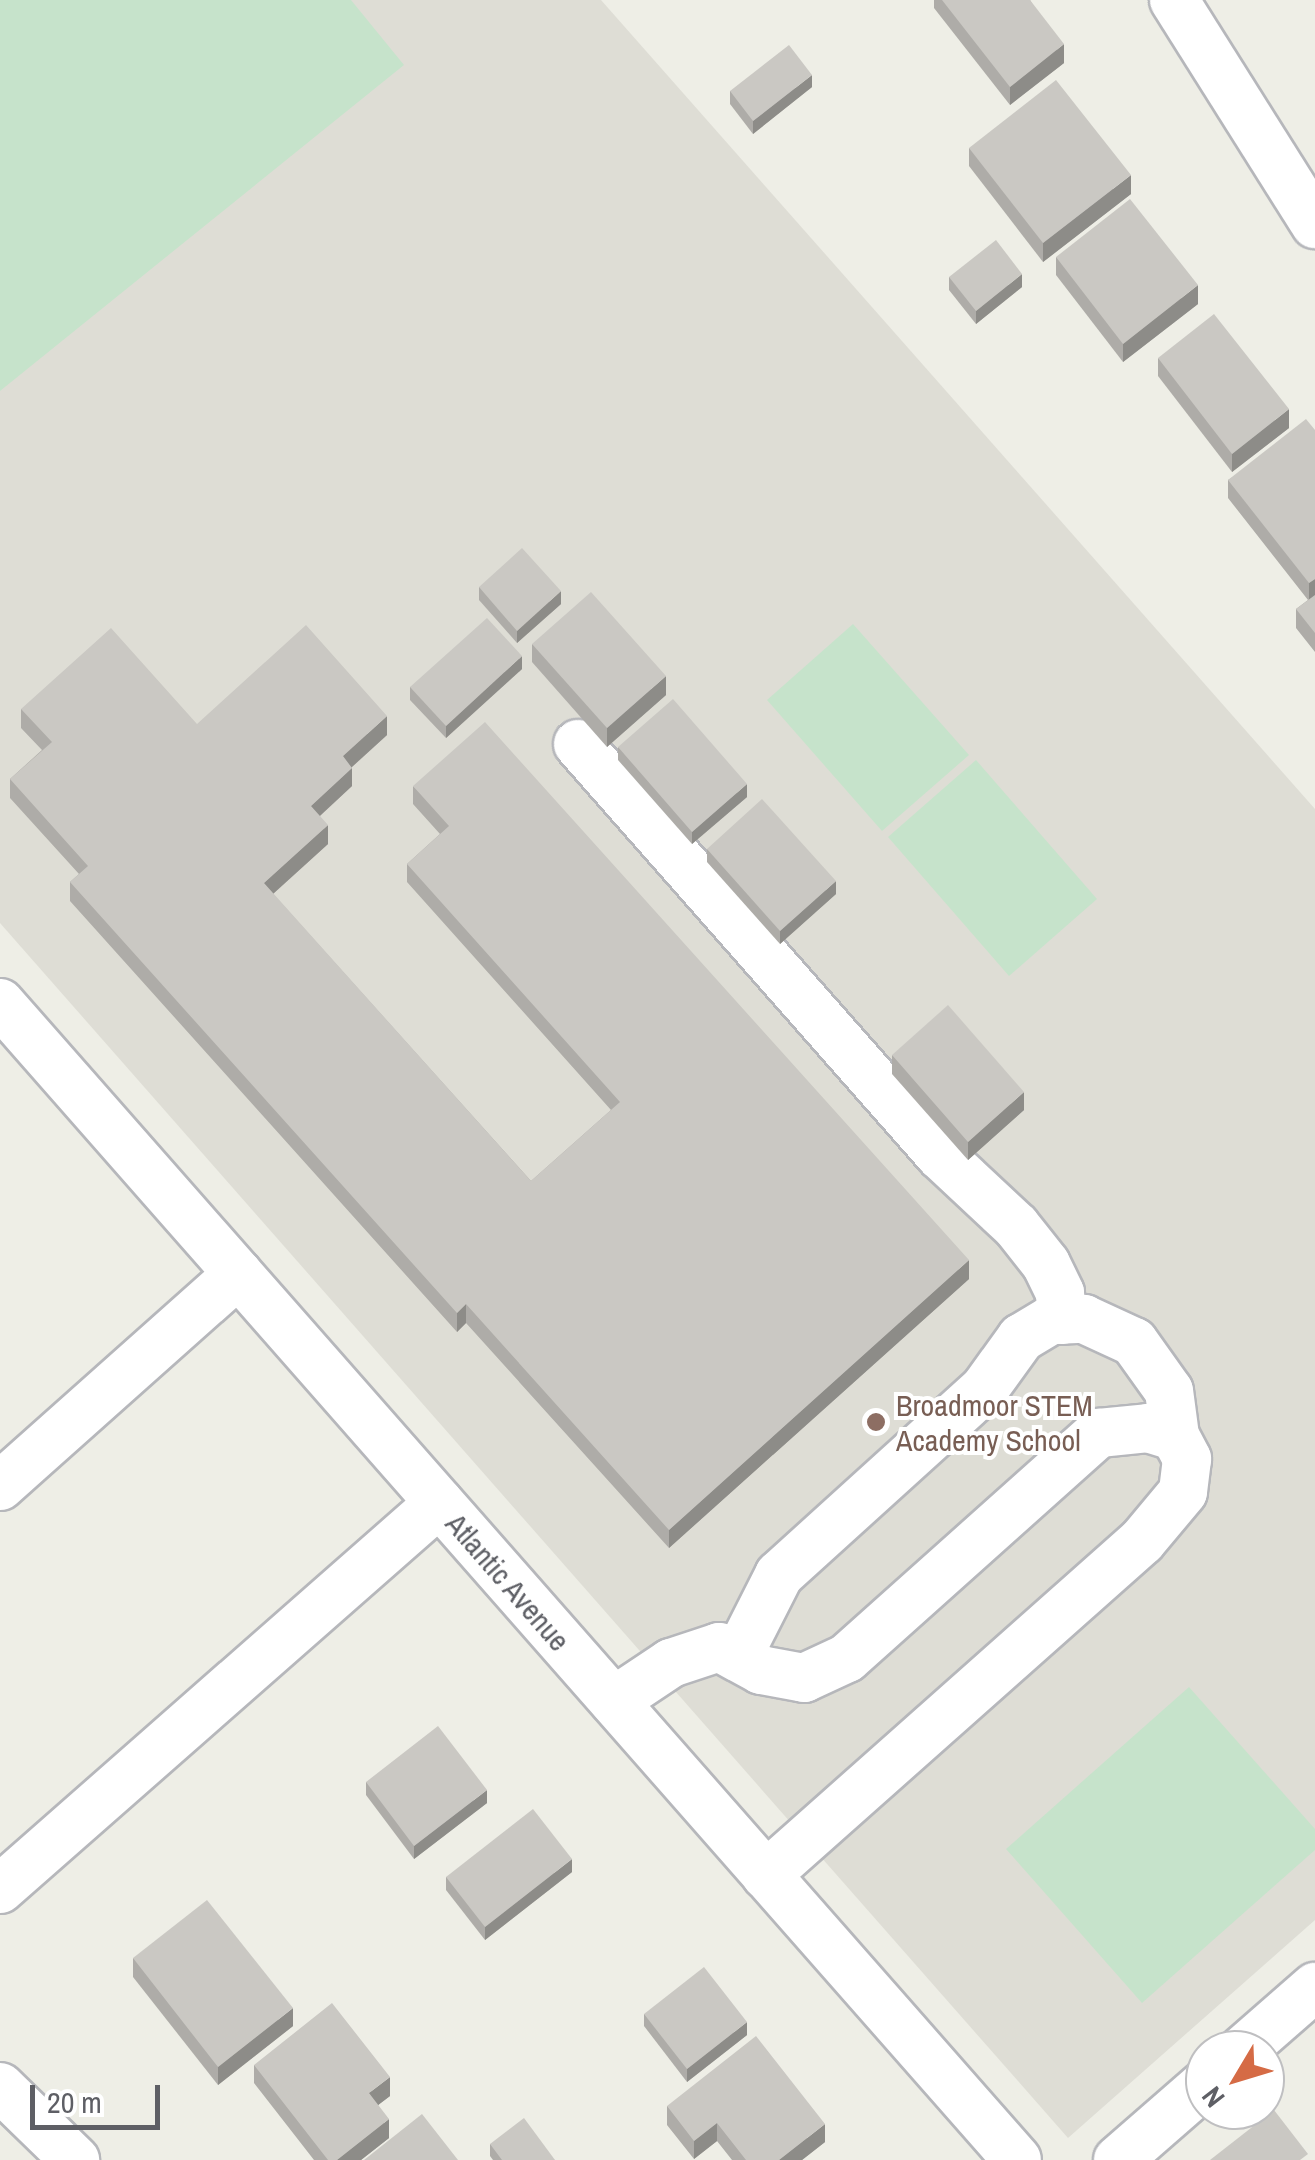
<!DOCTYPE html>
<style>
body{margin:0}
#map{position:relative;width:1315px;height:2160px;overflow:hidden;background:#eeeee6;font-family:"Archivo Narrow",sans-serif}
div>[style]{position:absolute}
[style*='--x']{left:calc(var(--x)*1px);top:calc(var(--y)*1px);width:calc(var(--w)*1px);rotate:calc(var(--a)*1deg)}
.education>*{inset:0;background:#deddd5}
.green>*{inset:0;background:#c6e3cb}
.roads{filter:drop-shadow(2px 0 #b6b7bb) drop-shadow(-2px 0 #b6b7bb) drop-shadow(0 2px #b6b7bb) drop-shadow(0 -2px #b6b7bb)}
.minor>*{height:48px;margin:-24px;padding:0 24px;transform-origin:24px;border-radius:24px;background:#fff}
.wall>*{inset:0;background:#aeaca8}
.shaded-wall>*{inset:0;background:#8d8c88}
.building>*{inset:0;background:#cac8c3}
.dots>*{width:28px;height:28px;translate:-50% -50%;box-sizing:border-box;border:5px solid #fff;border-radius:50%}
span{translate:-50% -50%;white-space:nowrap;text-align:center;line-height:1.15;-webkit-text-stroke:8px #fff;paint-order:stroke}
.education-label{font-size:30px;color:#785e54}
.left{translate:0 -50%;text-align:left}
.street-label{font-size:30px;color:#5e5f65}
.north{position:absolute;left:1185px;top:2030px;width:100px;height:100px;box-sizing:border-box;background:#fff;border:2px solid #bfbfc1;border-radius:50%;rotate:232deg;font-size:28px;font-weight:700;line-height:40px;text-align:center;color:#5e5f65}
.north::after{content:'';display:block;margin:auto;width:35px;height:45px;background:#d56b45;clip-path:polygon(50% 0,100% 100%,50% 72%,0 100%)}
.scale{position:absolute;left:30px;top:2085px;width:130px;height:45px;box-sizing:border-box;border:5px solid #5e5f65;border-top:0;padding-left:12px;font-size:30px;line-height:35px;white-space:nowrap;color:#5e5f65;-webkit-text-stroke:8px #fff;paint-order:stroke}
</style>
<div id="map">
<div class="education">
<div style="clip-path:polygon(0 0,601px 0,1315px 809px,1315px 1920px,1068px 2138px,0 923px)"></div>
</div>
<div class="green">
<div style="clip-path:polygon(0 0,351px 0,404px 65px,0 391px)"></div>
<div style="clip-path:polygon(853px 624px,969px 755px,882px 831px,767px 700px)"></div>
<div style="clip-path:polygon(976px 760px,1097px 899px,1009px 976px,888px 837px)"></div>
<div style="clip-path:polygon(1189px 1687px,1315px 1829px,1315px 1850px,1142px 2003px,1006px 1849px)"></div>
</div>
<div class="roads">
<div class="minor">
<div style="--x:1174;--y:0;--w:265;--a:57.8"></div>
<div style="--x:578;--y:744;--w:548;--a:48.63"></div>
<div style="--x:940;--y:1155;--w:104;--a:43.1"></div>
<div style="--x:1016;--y:1226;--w:48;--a:51.7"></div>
<div style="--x:1046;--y:1264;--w:32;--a:64"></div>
<div style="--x:1060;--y:1293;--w:27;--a:86"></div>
<div style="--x:0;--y:1003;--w:1540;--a:48.68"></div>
<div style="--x:0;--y:1486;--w:319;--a:-41.7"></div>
<div style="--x:739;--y:1654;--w:89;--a:-63.1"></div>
<div style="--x:779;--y:1575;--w:278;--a:-42.2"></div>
<div style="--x:985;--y:1388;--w:62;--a:-54.2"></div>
<div style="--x:1021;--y:1338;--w:35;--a:-31"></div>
<div style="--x:1051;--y:1320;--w:33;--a:-2"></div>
<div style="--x:1084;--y:1319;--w:55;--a:24.7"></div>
<div style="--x:1134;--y:1342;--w:60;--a:54.5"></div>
<div style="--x:1169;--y:1391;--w:45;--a:82.4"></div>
<div style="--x:614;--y:1701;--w:69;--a:-33.7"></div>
<div style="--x:671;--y:1663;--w:51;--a:-18.4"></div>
<div style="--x:719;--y:1647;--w:48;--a:28.7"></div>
<div style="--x:761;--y:1670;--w:44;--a:10.5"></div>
<div style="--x:804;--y:1678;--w:47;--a:-24.9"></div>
<div style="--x:847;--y:1658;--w:338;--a:-41.8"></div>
<div style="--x:1099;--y:1433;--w:49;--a:-5.8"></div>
<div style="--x:1148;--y:1428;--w:28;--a:17"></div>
<div style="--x:1175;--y:1436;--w:26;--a:62"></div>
<div style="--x:1187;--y:1459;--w:33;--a:97"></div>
<div style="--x:1183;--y:1492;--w:64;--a:129.9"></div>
<div style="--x:1142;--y:1541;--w:503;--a:138.39"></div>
<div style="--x:0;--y:1889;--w:585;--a:-41.32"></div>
<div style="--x:1243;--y:2050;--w:96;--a:-41.2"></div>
<div style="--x:0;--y:2087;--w:105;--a:44.2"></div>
<div style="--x:1118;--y:2160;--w:116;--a:-41.1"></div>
</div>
</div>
<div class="wall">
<div style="clip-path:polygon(934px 0,1030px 0,1064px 63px,1010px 105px,934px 8px)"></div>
<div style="clip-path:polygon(812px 87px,753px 134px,730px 104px,730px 91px)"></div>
<div style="clip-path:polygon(969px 148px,1131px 194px,1043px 262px,969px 166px)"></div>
<div style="clip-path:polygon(1056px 257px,1198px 304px,1123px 362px,1056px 275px)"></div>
<div style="clip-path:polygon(949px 277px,1022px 287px,976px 324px,949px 290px)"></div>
<div style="clip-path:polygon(1158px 358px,1289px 428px,1232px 472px,1158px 376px)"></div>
<div style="clip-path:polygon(1315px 430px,1315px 652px,1296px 628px,1296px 609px,1308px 600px,1228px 498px,1228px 480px)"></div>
<div style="clip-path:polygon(479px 587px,561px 604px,517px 643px,479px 600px)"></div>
<div style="clip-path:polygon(532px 644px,666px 695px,607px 747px,532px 662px)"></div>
<div style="clip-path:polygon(522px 669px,446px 738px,410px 700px,410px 687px)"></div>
<div style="clip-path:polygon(21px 709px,197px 724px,387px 735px,352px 767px,352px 786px,320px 816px,328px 844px,273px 894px,531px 1181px,611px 1110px,407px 882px,407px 864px,440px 834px,413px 804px,413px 786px,969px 1279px,669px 1548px,466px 1323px,457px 1332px,70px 901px,70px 882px,79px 874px,10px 798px,10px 779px,42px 750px,21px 728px)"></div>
<div style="clip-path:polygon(618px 747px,747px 797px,692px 844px,618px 760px)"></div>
<div style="clip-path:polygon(707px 849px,836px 894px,780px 944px,707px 862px)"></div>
<div style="clip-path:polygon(892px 1055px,1024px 1110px,968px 1160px,892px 1074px)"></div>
<div style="clip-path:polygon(366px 1782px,487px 1803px,414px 1859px,366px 1795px)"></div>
<div style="clip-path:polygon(572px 1872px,485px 1940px,446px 1890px,446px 1877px)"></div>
<div style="clip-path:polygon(133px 1958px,293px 2026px,218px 2085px,133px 1977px)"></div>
<div style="clip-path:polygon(644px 2014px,747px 2035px,687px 2082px,644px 2026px)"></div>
<div style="clip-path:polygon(254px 2065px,390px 2096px,378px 2105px,389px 2138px,361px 2160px,314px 2160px,254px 2083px)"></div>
<div style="clip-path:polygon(667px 2106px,825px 2142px,802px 2160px,732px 2160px,717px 2141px,694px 2159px,667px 2125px)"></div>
<div style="clip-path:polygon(490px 2144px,555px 2160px,493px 2160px,490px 2156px)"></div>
</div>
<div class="shaded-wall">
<div style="clip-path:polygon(1064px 44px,1064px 63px,1010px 105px,1010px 87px)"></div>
<div style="clip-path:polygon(812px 75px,812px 87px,753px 134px,753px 121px)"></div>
<div style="clip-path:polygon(1131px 175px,1131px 194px,1043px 262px,1043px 243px)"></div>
<div style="clip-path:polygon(1022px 274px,1022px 287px,976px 324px,976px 311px)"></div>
<div style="clip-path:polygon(1198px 285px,1198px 304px,1123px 362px,1123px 344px)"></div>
<div style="clip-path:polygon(1289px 409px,1289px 428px,1232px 472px,1232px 454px)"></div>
<div style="clip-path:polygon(1315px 579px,1315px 597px,1309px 602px,1309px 583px)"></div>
<div style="clip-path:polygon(561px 591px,561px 604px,517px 643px,517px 631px)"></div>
<div style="clip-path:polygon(522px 656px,522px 669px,446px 738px,446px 726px)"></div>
<div style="clip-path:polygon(666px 676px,666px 695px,607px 747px,607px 728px)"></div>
<div style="clip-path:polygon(387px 716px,387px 735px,343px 775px,343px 756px)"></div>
<div style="clip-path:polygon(352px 768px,352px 786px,311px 824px,311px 806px)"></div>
<div style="clip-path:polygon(747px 784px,747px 797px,692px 844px,692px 832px)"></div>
<div style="clip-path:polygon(328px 825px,328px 844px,264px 902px,264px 883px)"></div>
<div style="clip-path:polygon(836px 881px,836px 894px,780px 944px,780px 931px)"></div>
<div style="clip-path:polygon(1024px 1092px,1024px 1110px,968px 1160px,968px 1142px)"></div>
<div style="clip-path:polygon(969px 1260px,969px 1279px,669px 1548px,669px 1530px)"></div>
<div style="clip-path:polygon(466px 1304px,466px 1323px,457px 1332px,457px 1313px)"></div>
<div style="clip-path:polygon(487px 1790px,487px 1803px,414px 1859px,414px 1846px)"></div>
<div style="clip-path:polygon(572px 1859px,572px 1872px,485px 1940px,485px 1927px)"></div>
<div style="clip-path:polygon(293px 2008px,293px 2026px,218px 2085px,218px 2067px)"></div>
<div style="clip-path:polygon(747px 2022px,747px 2035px,687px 2082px,687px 2069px)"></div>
<div style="clip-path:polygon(390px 2077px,390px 2096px,369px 2112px,369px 2093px)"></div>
<div style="clip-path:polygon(389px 2119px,389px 2138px,361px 2160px,337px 2160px)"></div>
<div style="clip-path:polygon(717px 2123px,717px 2141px,694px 2159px,694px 2141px)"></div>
<div style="clip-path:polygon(825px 2124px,825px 2142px,802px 2160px,779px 2160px)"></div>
</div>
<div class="building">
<div style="clip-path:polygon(942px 0,1030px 0,1064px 44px,1010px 87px)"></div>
<div style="clip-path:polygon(789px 45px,812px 75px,753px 121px,730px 91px)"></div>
<div style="clip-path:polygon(1056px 80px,1131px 175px,1043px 243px,969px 148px)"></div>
<div style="clip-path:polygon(1130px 199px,1198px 285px,1123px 344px,1056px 257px)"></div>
<div style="clip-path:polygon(996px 240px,1022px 274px,976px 311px,949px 277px)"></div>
<div style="clip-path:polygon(1214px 314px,1289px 409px,1232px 454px,1158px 358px)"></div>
<div style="clip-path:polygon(1306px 419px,1315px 430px,1315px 579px,1309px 583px,1228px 480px)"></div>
<div style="clip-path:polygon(522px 548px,561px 591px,517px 631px,479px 587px)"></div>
<div style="clip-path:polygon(591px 592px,666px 676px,607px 728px,532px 644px)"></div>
<div style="clip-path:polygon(1315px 595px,1315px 633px,1296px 609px)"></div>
<div style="clip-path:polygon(487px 618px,522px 656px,446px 726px,410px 687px)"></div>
<div style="clip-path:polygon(306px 625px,387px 716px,343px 756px,352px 768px,311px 806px,328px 825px,264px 883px,531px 1181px,620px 1102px,407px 864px,449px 826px,413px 786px,485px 722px,969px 1260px,669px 1530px,466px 1304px,457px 1313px,70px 882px,88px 866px,10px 779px,52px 742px,21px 709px,111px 628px,197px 724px)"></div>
<div style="clip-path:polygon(673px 699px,747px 784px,692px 832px,618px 747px)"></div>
<div style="clip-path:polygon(762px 799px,836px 881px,780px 931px,707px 849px)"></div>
<div style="clip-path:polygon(948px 1005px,1024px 1092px,968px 1142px,892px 1055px)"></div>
<div style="clip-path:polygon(438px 1726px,487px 1790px,414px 1846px,366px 1782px)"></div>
<div style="clip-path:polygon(533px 1809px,572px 1859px,485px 1927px,446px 1877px)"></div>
<div style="clip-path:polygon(207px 1900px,293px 2008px,218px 2067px,133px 1958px)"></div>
<div style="clip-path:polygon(704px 1967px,747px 2022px,687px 2069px,644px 2014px)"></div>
<div style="clip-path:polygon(332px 2003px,390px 2077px,369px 2093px,389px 2119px,337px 2160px,328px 2160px,254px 2065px)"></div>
<div style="clip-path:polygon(756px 2036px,825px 2124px,779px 2160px,746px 2160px,717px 2123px,694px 2141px,667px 2106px)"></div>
<div style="clip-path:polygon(1274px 2110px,1308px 2154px,1300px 2160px,1210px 2160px)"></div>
<div style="clip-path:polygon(422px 2114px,458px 2160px,364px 2160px)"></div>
<div style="clip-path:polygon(524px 2118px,555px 2160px,502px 2160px,490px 2144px)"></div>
</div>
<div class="dots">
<div style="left:876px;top:1422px;background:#8d6e63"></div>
</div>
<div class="education-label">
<span class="left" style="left:896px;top:1422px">Broadmoor STEM<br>Academy School</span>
</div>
<div class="street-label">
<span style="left:508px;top:1582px;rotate:49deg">Atlantic Avenue</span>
</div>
<div class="north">N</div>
<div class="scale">20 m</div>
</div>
